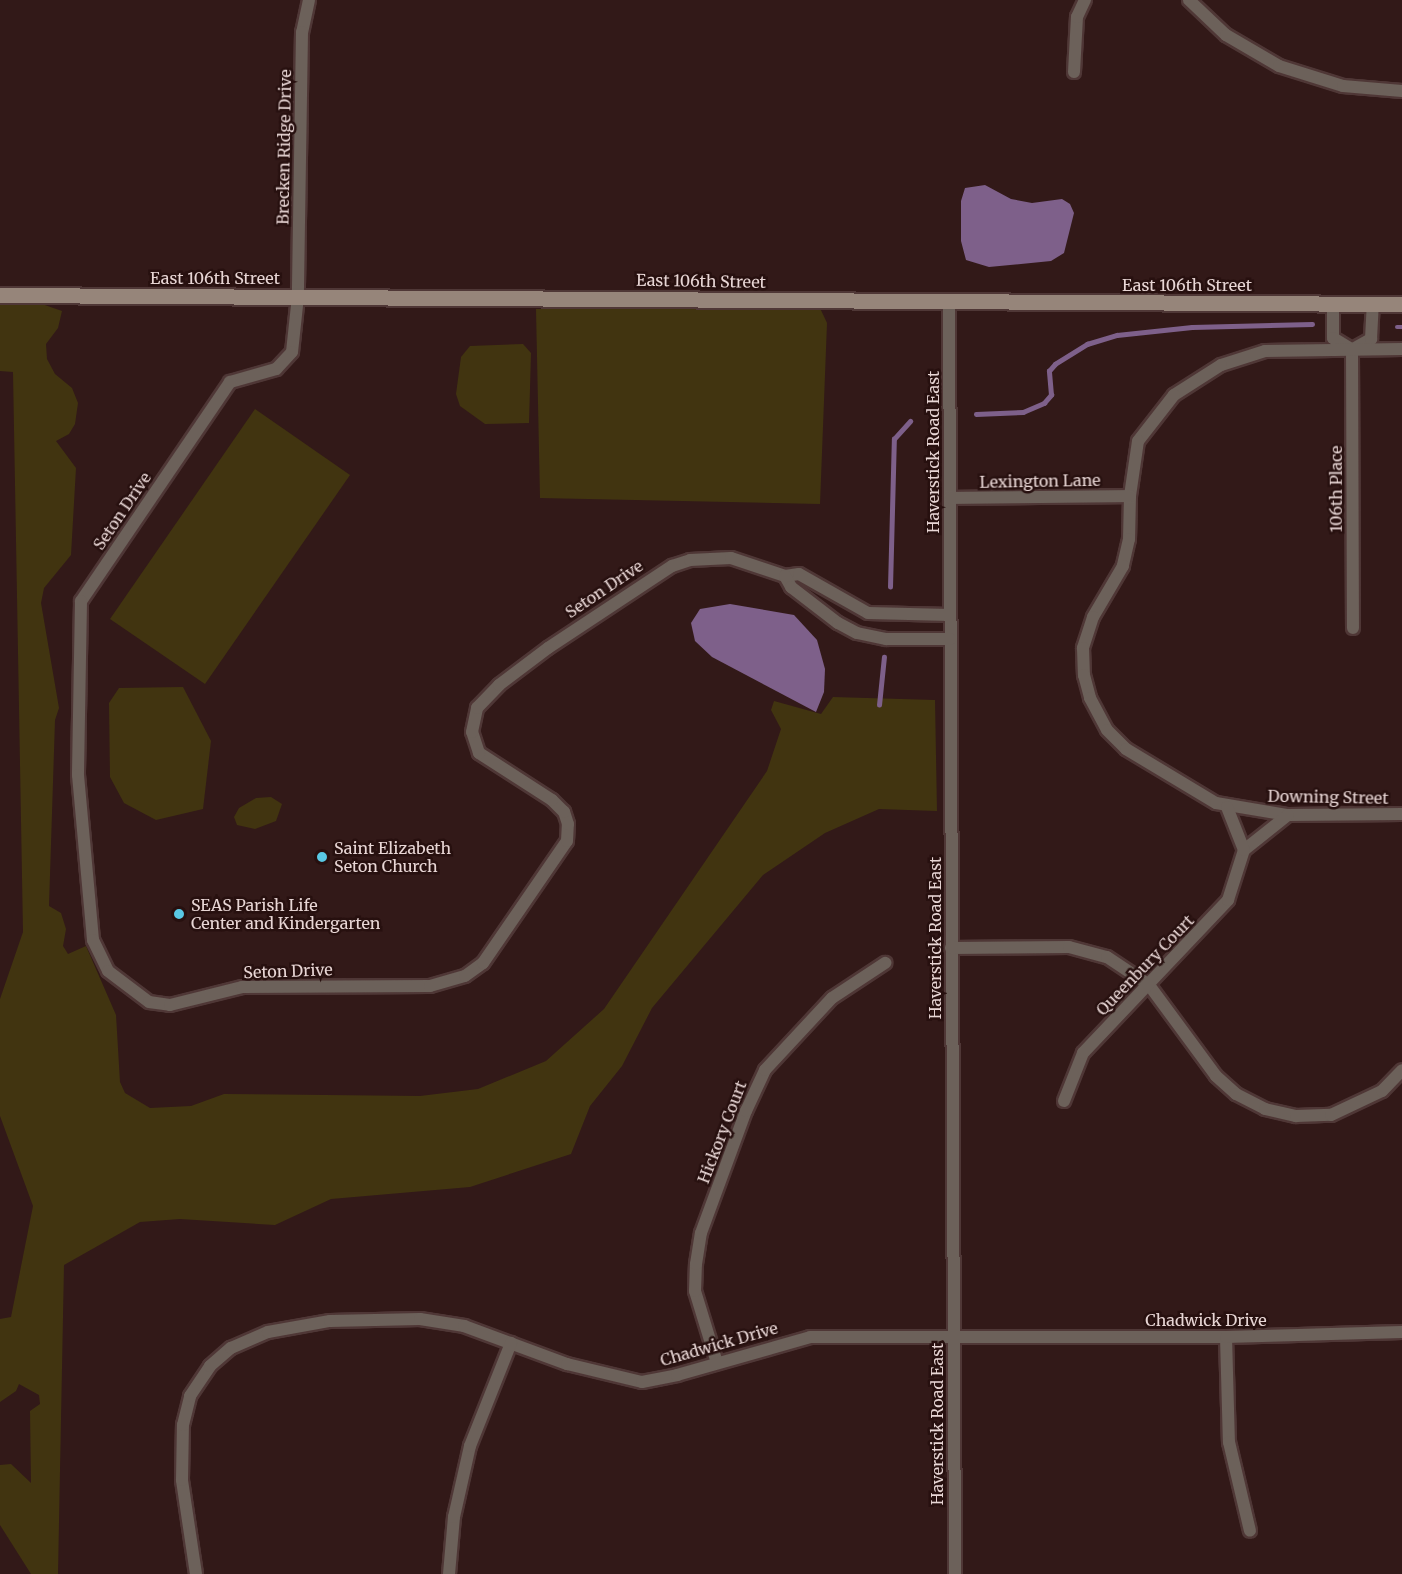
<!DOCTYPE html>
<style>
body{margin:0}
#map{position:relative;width:1402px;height:1574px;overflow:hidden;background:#321918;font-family:Merriweather,serif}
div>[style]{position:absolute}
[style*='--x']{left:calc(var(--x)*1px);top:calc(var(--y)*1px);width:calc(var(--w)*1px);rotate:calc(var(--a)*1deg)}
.green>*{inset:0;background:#413410}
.water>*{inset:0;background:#7e608a}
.stream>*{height:4.5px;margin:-2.25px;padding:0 2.25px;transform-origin:2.25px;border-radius:2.25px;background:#7e608a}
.roads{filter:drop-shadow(2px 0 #4f3736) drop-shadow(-2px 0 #4f3736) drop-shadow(0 2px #4f3736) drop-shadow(0 -2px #4f3736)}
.street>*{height:12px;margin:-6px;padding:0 6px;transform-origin:6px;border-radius:6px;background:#6c615a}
.secondary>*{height:15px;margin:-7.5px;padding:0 7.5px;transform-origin:7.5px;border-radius:7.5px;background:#96857a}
.dots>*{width:16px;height:16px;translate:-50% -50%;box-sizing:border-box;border:3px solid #27100f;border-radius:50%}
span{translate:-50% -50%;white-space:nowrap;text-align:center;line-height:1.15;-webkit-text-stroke:5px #27100f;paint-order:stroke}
.street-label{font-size:16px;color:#e8d6d5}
.poi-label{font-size:16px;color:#e8d6d5}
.left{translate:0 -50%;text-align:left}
</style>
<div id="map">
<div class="green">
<div style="clip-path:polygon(0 303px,39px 303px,62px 311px,58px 328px,46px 344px,47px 359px,55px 374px,72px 388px,78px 403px,75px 424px,69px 434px,56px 441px,76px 468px,71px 555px,44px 588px,41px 603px,59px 708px,55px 720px,49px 906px,61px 913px,66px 929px,63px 946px,68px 954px,86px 946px,116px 1015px,120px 1082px,125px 1093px,150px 1108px,191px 1106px,224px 1094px,420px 1096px,478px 1089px,546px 1061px,604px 1009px,767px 771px,781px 729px,771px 710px,774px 701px,821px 714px,833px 697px,935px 700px,937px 811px,879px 809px,825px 833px,763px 875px,652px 1008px,622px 1066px,590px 1106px,571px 1154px,470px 1187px,331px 1199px,275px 1225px,180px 1219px,140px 1222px,64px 1265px,58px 1574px,31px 1574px,0 1525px,0 1465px,11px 1464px,31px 1483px,30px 1411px,40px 1404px,39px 1395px,19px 1384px,16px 1391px,0 1402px,0 1319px,11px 1317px,33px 1206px,0 1116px,0 999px,23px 932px,13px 372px,0 371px)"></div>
<div style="clip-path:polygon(820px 308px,827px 323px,820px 504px,540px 498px,536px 309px)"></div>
<div style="clip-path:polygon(523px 344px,531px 353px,529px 423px,485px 424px,460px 406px,456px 394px,461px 357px,470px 346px)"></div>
<div style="clip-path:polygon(255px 409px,350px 475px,205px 684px,110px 619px)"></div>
<div style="clip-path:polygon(183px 687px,211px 741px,203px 809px,156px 820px,124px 803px,110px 777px,109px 703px,119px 688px)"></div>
<div style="clip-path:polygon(271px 797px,282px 804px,276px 821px,255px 829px,237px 825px,234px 817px,239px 808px,256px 798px)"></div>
</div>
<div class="water">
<div style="clip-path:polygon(985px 185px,1011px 199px,1032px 203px,1062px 199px,1070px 204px,1074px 213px,1064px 253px,1051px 261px,989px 267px,966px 260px,961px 241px,961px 201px,965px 188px)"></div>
<div style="clip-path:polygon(730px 604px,794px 615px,817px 640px,825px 669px,824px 692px,816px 712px,712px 657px,695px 641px,691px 623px,700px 609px)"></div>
</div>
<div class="stream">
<div style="--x:1397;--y:327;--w:5;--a:0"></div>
<div style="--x:976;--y:414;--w:47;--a:-2.4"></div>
<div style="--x:1023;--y:412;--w:23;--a:-23"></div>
<div style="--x:1044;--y:403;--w:11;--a:-49"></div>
<div style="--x:1051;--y:395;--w:24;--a:-95"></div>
<div style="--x:1049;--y:371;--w:9;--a:-49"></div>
<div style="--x:1055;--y:364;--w:38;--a:-32"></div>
<div style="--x:1087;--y:344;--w:31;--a:-17"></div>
<div style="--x:1117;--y:335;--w:75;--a:-6.1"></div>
<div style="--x:1192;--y:327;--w:120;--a:-1.4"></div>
<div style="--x:890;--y:587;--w:148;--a:-88.5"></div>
<div style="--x:894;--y:439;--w:24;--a:-48"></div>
<div style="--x:879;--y:705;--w:48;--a:-84.1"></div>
</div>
<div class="roads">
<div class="street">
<div style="--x:309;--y:0;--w:33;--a:102"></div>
<div style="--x:302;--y:32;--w:264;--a:90.9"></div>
<div style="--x:298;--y:296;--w:56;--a:96.1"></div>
<div style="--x:292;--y:352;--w:23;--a:133"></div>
<div style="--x:276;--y:369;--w:48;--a:164.2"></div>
<div style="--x:230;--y:382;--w:265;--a:124.2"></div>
<div style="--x:81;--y:601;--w:174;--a:91"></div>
<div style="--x:78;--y:775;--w:166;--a:84.8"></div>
<div style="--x:93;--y:940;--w:34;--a:64"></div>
<div style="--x:108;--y:971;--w:51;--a:37.1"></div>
<div style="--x:149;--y:1002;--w:21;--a:8"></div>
<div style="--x:170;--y:1005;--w:74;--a:-14"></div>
<div style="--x:242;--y:987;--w:188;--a:-0.3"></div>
<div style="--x:430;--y:986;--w:36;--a:-16"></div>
<div style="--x:465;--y:976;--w:22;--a:-36"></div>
<div style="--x:483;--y:963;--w:148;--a:-55.5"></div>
<div style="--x:567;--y:841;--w:17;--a:-87"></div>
<div style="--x:568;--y:824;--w:13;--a:-108"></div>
<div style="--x:564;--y:812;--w:17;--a:-135"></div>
<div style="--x:552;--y:800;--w:87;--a:-147.2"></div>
<div style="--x:479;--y:753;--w:22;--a:-108"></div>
<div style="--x:472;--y:732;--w:25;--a:-78"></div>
<div style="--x:477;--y:708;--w:32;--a:-46"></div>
<div style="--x:499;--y:685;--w:61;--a:-37.1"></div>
<div style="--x:548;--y:648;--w:149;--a:-33.5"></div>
<div style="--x:672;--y:566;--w:19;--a:-18"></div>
<div style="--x:690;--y:560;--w:41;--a:-2.8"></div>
<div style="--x:731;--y:558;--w:57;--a:18.4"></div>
<div style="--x:785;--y:576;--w:14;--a:-8"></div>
<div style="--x:799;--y:574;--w:79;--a:29.5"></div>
<div style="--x:868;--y:613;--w:82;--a:1.4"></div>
<div style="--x:1189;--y:0;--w:51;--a:43.4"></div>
<div style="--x:1226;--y:35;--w:61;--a:30.3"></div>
<div style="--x:1279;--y:66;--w:67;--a:17.4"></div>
<div style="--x:1343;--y:86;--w:59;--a:4.8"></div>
<div style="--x:1074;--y:72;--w:55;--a:-86.9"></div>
<div style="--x:1077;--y:17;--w:19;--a:-65"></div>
<div style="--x:949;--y:301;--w:1273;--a:89.73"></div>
<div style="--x:1333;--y:304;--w:34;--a:90"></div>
<div style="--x:1333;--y:338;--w:21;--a:31"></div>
<div style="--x:1352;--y:349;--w:279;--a:89.8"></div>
<div style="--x:1353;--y:349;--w:21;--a:-29"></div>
<div style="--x:1371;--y:339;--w:35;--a:-87"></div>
<div style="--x:1402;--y:349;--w:137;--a:179.2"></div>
<div style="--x:1265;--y:351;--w:46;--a:162.3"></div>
<div style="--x:1221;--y:365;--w:56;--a:147.4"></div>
<div style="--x:1174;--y:395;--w:58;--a:128"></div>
<div style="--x:1138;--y:441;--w:56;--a:98.3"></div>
<div style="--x:1130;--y:496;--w:43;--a:91.3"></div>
<div style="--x:1129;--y:539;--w:28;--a:103"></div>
<div style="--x:1123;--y:566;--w:59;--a:120.5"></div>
<div style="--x:1093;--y:617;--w:33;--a:108"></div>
<div style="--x:1083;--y:648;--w:27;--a:88"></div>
<div style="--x:1084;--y:675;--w:24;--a:75"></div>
<div style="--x:1090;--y:698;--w:36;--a:62"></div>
<div style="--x:1107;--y:730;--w:27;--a:45"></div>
<div style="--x:1126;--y:749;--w:105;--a:31"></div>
<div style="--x:1216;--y:803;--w:73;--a:9.5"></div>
<div style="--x:1288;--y:815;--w:114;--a:-0.5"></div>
<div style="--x:950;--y:498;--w:180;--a:-0.6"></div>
<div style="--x:785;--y:576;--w:13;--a:61"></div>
<div style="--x:791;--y:587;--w:59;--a:37.5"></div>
<div style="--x:838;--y:623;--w:21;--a:28"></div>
<div style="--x:857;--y:633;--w:30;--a:12"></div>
<div style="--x:886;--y:639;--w:64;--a:0"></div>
<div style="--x:1244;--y:850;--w:56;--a:-38.5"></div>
<div style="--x:951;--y:948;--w:118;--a:-0.5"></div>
<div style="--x:1069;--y:947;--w:39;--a:15"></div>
<div style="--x:1107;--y:957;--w:50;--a:33.7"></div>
<div style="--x:1149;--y:985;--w:113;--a:53.6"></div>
<div style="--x:1216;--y:1076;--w:27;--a:42"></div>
<div style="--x:1236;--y:1094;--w:33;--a:27"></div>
<div style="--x:1265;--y:1109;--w:32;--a:13"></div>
<div style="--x:1296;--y:1116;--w:35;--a:-2"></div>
<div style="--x:1331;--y:1115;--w:56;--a:-25.2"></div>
<div style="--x:1382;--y:1091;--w:29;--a:-46"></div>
<div style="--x:1064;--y:1101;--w:52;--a:-68.4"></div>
<div style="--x:1083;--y:1053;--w:211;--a:-46.5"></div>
<div style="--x:1228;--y:900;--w:52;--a:-72.3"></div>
<div style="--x:1244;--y:850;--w:46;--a:-111.6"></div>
<div style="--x:1226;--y:1337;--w:105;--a:88.4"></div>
<div style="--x:1229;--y:1442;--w:91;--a:76.7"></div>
<div style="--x:717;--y:1363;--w:75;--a:-107"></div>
<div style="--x:695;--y:1291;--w:27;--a:-88"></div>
<div style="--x:696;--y:1264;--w:31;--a:-81"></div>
<div style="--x:701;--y:1233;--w:130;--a:-69.8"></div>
<div style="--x:746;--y:1111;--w:45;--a:-65.1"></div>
<div style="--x:765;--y:1070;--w:98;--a:-47.1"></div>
<div style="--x:832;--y:998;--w:64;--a:-33.4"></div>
<div style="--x:196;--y:1574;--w:95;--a:-98.5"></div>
<div style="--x:182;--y:1480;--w:55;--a:-89"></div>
<div style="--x:183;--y:1425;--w:30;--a:-76"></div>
<div style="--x:190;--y:1396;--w:36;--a:-56"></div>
<div style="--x:210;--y:1366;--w:28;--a:-41"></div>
<div style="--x:231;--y:1348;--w:40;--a:-23.4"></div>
<div style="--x:268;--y:1332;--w:63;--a:-10.1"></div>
<div style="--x:330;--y:1321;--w:90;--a:-1.3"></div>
<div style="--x:420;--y:1319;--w:45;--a:9"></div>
<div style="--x:464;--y:1326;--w:110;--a:20.3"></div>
<div style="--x:567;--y:1364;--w:77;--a:13.5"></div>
<div style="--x:642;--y:1382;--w:36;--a:-11"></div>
<div style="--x:677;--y:1375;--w:138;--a:-15.9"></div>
<div style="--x:810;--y:1337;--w:416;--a:0"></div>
<div style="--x:1226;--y:1337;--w:176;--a:-1.6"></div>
<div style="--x:449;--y:1574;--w:57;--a:-85"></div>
<div style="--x:454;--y:1517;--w:73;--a:-77.3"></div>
<div style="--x:470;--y:1446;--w:111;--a:-68.3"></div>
</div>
<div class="secondary">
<div style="--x:0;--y:295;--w:1402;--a:0.37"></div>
</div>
</div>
<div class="dots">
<div style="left:322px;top:857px;background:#59c8e4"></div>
<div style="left:179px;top:914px;background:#59c8e4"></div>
</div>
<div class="street-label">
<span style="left:284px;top:147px;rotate:-89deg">Brecken Ridge Drive</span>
<span style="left:215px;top:278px">East 106th Street</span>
<span style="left:701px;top:281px;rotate:1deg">East 106th Street</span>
<span style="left:1187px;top:285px">East 106th Street</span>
<span style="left:933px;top:452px;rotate:-90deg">Haverstick Road East</span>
<span style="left:1040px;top:481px;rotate:-1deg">Lexington Lane</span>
<span style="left:1336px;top:489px;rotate:-90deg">106th Place</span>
<span style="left:122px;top:511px;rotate:-56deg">Seton Drive</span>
<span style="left:604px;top:589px;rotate:-34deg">Seton Drive</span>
<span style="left:1328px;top:797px;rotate:1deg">Downing Street</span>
<span style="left:935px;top:938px;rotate:-90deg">Haverstick Road East</span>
<span style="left:1145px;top:965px;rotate:-46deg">Queenbury Court</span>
<span style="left:288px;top:971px;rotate:-2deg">Seton Drive</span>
<span style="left:722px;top:1132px;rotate:-69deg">Hickory Court</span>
<span style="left:1206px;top:1320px">Chadwick Drive</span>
<span style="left:719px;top:1344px;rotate:-16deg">Chadwick Drive</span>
<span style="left:937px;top:1424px;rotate:-90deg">Haverstick Road East</span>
</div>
<div class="poi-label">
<span class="left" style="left:334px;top:857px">Saint Elizabeth<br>Seton Church</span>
<span class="left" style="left:191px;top:914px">SEAS Parish Life<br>Center and Kindergarten</span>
</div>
</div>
